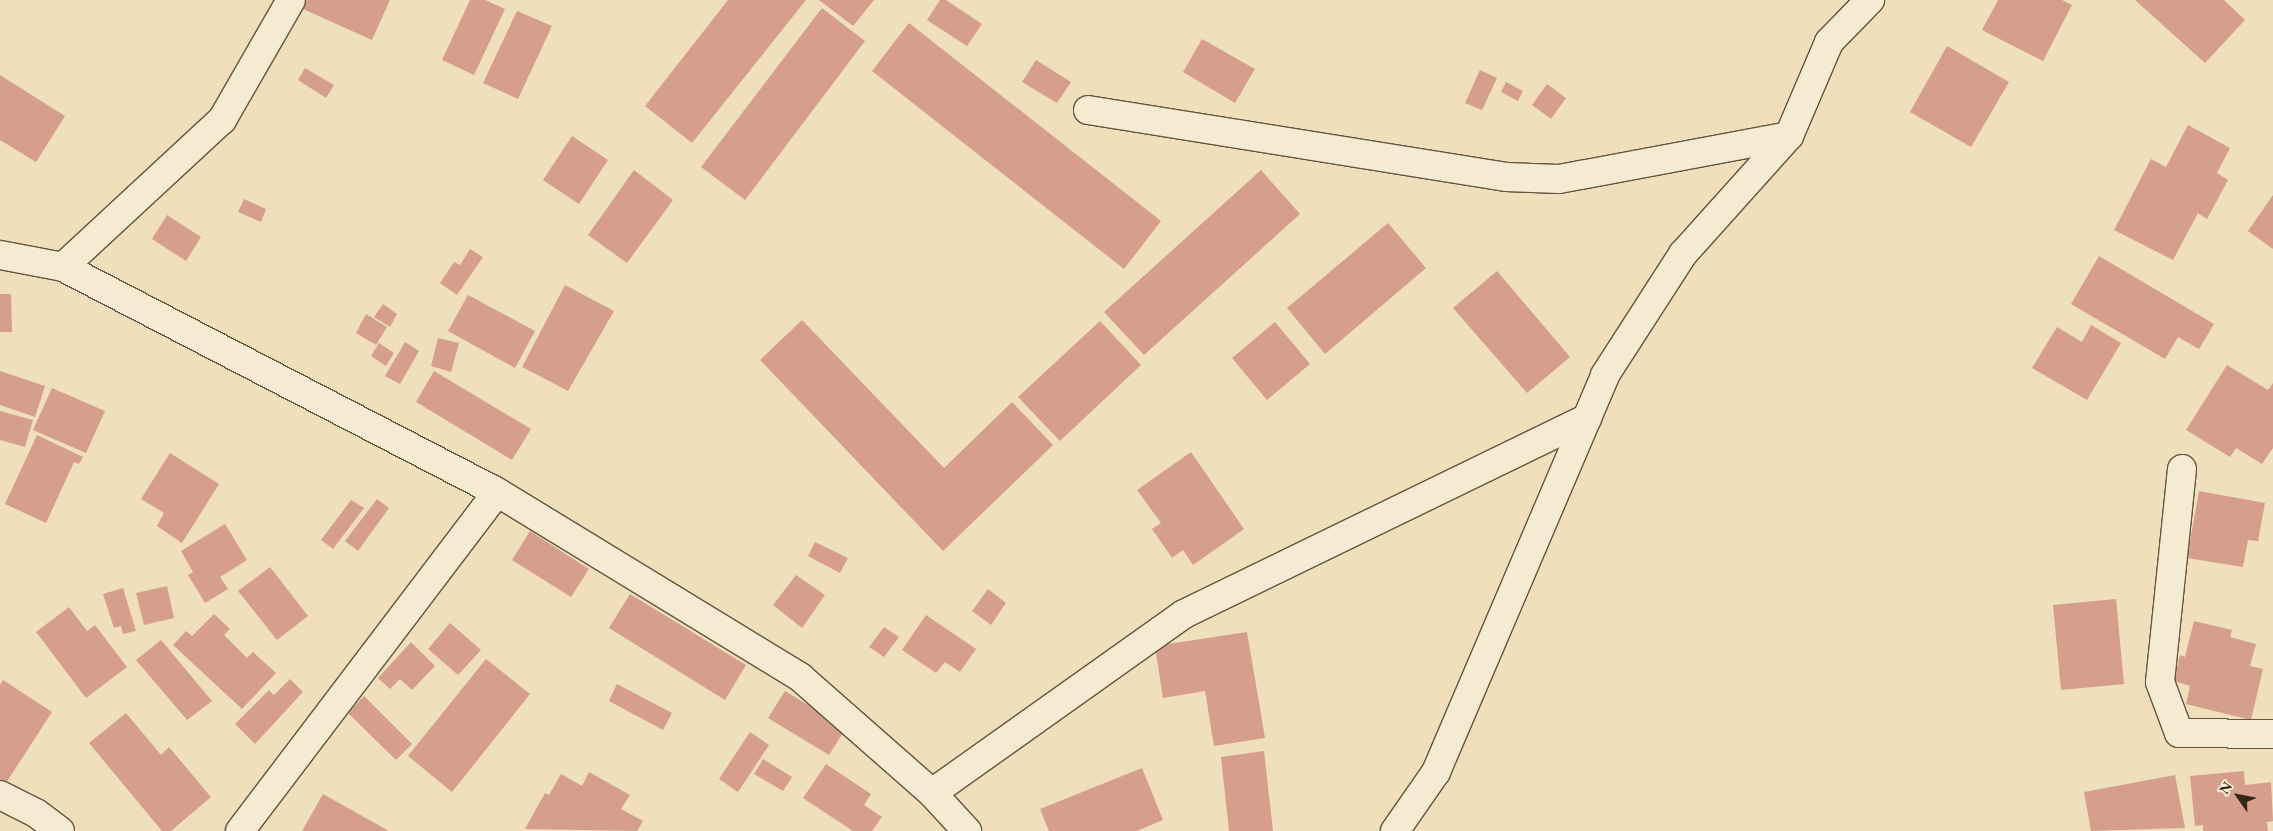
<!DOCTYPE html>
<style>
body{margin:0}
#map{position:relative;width:2273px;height:831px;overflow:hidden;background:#efdfba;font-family:"EB Garamond",serif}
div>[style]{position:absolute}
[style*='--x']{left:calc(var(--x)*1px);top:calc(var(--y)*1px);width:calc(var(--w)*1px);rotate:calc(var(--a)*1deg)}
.building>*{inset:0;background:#d69f8d}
.roads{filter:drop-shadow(1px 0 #635540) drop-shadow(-1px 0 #635540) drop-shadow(0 1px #635540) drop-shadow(0 -1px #635540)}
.minor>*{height:28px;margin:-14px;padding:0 14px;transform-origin:14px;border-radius:14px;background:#f5ead2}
span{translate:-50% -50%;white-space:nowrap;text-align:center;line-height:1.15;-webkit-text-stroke:4.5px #f5ead2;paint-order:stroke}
.north{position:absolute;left:2213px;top:771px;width:50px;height:50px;-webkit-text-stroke:4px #f5ead2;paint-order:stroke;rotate:303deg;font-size:14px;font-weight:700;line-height:20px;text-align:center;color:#342717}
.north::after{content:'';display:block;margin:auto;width:18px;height:22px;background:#342717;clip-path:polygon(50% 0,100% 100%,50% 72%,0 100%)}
</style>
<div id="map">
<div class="building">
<div style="clip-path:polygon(307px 0,390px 0,372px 40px,303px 9px)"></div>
<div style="clip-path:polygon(470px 0,485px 0,505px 9px,474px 75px,442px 60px)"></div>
<div style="clip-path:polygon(728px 0,806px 0,692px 143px,645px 106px)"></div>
<div style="clip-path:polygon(819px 0,874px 0,853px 26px)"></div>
<div style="clip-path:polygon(940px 0,946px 0,982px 24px,967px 46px,927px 20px)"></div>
<div style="clip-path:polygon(1998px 0,2062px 0,2072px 5px,2043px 61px,1982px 30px)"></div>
<div style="clip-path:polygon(2135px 0,2224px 0,2245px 20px,2205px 63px)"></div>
<div style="clip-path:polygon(822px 8px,865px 41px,745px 200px,701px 167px)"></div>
<div style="clip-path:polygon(517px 11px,552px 26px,518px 99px,483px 83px)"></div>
<div style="clip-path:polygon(909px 23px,1161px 221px,1124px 269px,872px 71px)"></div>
<div style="clip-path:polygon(1202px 39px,1255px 69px,1235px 103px,1183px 72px)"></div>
<div style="clip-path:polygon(1947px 46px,2009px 82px,1971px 147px,1910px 112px)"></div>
<div style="clip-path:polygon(1036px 60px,1071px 82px,1057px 103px,1022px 82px)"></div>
<div style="clip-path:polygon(305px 68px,334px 85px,326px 98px,298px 80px)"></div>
<div style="clip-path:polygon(1480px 70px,1497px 78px,1482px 110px,1465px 103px)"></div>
<div style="clip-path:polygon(0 75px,65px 116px,36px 162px,0 140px)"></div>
<div style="clip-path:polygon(1506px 82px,1523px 91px,1518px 101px,1501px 92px)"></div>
<div style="clip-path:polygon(1547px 84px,1566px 98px,1551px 119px,1532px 105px)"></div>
<div style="clip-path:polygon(2188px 125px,2230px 148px,2217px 173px,2228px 180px,2207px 219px,2198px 213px,2173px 260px,2114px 230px,2151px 159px,2166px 167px)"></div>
<div style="clip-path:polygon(572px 136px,608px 160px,579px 204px,543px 180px)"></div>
<div style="clip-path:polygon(634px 170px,673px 200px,627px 263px,588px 235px)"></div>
<div style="clip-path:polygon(1261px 170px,1300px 214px,1144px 355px,1104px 312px)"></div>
<div style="clip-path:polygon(2273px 195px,2273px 249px,2248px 231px)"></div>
<div style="clip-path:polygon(244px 199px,266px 209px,261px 222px,238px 212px)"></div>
<div style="clip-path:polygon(167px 215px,201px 237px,186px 261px,152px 239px)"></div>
<div style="clip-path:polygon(1388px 223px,1426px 268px,1325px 354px,1287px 308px)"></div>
<div style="clip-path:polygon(470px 249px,483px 257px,457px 295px,440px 283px,454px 262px,460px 265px)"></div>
<div style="clip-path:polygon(2099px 256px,2214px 324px,2199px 349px,2178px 337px,2165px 359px,2071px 304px)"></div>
<div style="clip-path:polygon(1497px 271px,1570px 357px,1527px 393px,1453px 308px)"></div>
<div style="clip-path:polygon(565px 285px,614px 311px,568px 391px,522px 367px)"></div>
<div style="clip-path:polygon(0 294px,11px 294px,12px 332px,0 332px)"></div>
<div style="clip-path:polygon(468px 295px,535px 331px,515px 368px,448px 331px)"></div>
<div style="clip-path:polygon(383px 304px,397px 314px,390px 327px,374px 317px)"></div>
<div style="clip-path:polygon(366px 314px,387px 327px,376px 345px,356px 333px)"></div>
<div style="clip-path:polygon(802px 320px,944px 468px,1012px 402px,1053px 445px,943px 551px,760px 360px)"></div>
<div style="clip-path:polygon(1100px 321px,1141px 365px,1060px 441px,1018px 397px)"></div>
<div style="clip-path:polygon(1275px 322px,1310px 364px,1267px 400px,1232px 358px)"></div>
<div style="clip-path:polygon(2091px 325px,2121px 343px,2087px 400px,2032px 368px,2057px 327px,2082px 342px)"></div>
<div style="clip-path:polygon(438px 338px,459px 343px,451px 372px,431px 366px)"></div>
<div style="clip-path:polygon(405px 342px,419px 351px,400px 384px,385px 376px)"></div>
<div style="clip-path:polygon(379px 343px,394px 353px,386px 366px,371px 356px)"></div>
<div style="clip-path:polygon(2227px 365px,2268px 390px,2273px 383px,2273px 448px,2262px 464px,2236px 448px,2230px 457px,2186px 430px)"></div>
<div style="clip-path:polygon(0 371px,45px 386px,35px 417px,0 405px)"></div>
<div style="clip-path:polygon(434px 371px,531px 429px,512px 460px,416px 402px)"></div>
<div style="clip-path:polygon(52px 388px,105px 411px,86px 453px,33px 430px)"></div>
<div style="clip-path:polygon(0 411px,33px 420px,25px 447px,0 440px)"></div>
<div style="clip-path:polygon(37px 435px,83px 457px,79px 464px,74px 462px,46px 523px,5px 504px)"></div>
<div style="clip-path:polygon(1191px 452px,1244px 529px,1193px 565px,1183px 550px,1172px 558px,1152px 529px,1161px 523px,1137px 490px)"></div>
<div style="clip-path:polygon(170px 453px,219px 484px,182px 543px,157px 526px,164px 513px,141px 499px)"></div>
<div style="clip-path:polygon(2199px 491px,2265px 503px,2258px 541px,2248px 540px,2243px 567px,2187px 558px)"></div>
<div style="clip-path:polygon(377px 499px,389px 508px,358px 551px,345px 541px)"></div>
<div style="clip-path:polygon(351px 500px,364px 508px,333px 549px,321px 540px)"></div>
<div style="clip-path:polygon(225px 524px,247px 560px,220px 577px,228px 589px,205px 603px,188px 575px,193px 572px,181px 551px)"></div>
<div style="clip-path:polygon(530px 531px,589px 569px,571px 597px,512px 560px)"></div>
<div style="clip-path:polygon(815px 542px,848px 558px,840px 573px,808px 556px)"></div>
<div style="clip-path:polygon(270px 567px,308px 616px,277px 640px,238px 591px)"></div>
<div style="clip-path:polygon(796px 575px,825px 595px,802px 628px,773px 605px)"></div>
<div style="clip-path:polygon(167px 586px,174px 618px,144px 625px,136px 593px)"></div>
<div style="clip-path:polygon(123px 588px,136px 631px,123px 634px,121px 626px,114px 628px,103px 594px)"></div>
<div style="clip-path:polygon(988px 589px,1006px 603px,991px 625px,972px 611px)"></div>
<div style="clip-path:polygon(630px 594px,746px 665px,725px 700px,609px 628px)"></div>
<div style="clip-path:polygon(2116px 599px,2124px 684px,2061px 690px,2053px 605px)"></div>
<div style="clip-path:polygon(69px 607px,87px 631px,95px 625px,127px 667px,86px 698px,36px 632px)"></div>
<div style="clip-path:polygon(214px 614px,230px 629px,224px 635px,247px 658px,253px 652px,276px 673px,242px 709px,173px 645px,186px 631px,192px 636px)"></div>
<div style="clip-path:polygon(926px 615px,976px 649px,960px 672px,945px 662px,936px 673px,902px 650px)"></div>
<div style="clip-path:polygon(2194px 621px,2232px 630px,2230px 637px,2256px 644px,2250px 666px,2263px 669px,2251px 720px,2186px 704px,2190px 686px,2174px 681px,2180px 655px,2185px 657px)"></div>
<div style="clip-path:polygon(450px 623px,481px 650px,458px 675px,428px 649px)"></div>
<div style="clip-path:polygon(884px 627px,899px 637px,884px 657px,869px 647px)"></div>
<div style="clip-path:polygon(1247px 632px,1265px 738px,1214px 746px,1205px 691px,1163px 698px,1155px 646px)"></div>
<div style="clip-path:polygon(161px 640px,212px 701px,187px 720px,136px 660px)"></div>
<div style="clip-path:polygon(411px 642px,435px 666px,412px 690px,400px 679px,390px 689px,378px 678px)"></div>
<div style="clip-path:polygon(486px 659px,530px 694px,452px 792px,408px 756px)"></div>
<div style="clip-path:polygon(290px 679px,303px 692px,255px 744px,235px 724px,269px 690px,274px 695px)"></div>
<div style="clip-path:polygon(3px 680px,52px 712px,4px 786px,0 783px,0 685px)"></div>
<div style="clip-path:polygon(617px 684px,672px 713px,663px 730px,609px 701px)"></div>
<div style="clip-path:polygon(785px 691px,846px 728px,829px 755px,768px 718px)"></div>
<div style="clip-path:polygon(364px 696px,412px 744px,396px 760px,348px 713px)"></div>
<div style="clip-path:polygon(126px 713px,161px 755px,169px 747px,211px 797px,171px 831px,162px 831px,89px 743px)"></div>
<div style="clip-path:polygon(750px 732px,769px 745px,738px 792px,719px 779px)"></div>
<div style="clip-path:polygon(1264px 751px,1273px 831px,1229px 831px,1221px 757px)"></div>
<div style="clip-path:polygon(763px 759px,792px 777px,783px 791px,754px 774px)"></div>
<div style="clip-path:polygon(826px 764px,871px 794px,864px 805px,882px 817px,872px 831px,853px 831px,803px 798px)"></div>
<div style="clip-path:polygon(1142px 768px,1163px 820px,1137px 831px,1049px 831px,1040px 809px)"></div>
<div style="clip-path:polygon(2244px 771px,2245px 785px,2271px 782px,2273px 821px,2267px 822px,2268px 831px,2203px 831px,2203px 825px,2195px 826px,2190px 776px)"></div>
<div style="clip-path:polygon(589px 772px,630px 795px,621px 809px,643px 821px,637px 831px,525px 829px,545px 793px,549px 795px,561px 774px,582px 786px)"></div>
<div style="clip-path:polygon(2175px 775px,2185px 828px,2091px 831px,2084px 792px)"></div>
<div style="clip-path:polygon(323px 794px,389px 831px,302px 831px)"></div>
</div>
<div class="roads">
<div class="minor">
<div style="--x:1088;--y:110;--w:423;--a:9.1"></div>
<div style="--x:1506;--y:177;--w:53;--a:2.2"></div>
<div style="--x:1559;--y:179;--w:234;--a:-10.6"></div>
<div style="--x:0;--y:255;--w:64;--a:10.8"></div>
<div style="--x:63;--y:267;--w:489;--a:27.4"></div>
<div style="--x:497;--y:492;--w:355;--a:31.4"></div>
<div style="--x:800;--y:677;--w:176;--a:41.3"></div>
<div style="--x:932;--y:793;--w:52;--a:47.4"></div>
<div style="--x:63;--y:267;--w:217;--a:-42.8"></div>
<div style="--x:222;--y:120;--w:138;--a:-60.1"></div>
<div style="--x:2182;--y:469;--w:214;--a:95.9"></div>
<div style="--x:2160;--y:682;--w:54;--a:69.6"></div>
<div style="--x:2179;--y:733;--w:94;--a:0.6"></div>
<div style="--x:932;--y:793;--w:309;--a:-35.4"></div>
<div style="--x:1184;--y:614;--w:448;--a:-25.9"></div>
<div style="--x:0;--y:795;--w:40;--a:26.6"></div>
<div style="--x:36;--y:813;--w:30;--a:37"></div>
<div style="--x:240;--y:831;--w:425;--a:-52.8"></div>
<div style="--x:1395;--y:831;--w:72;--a:-55.2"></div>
<div style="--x:1436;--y:772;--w:431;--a:-66.9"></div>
<div style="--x:1605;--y:375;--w:144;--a:-57.2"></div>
<div style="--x:1683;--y:254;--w:159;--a:-48.1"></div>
<div style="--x:1789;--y:136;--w:102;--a:-66.9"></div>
<div style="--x:1829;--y:42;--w:59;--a:-45.7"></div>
</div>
</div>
<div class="north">N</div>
</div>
